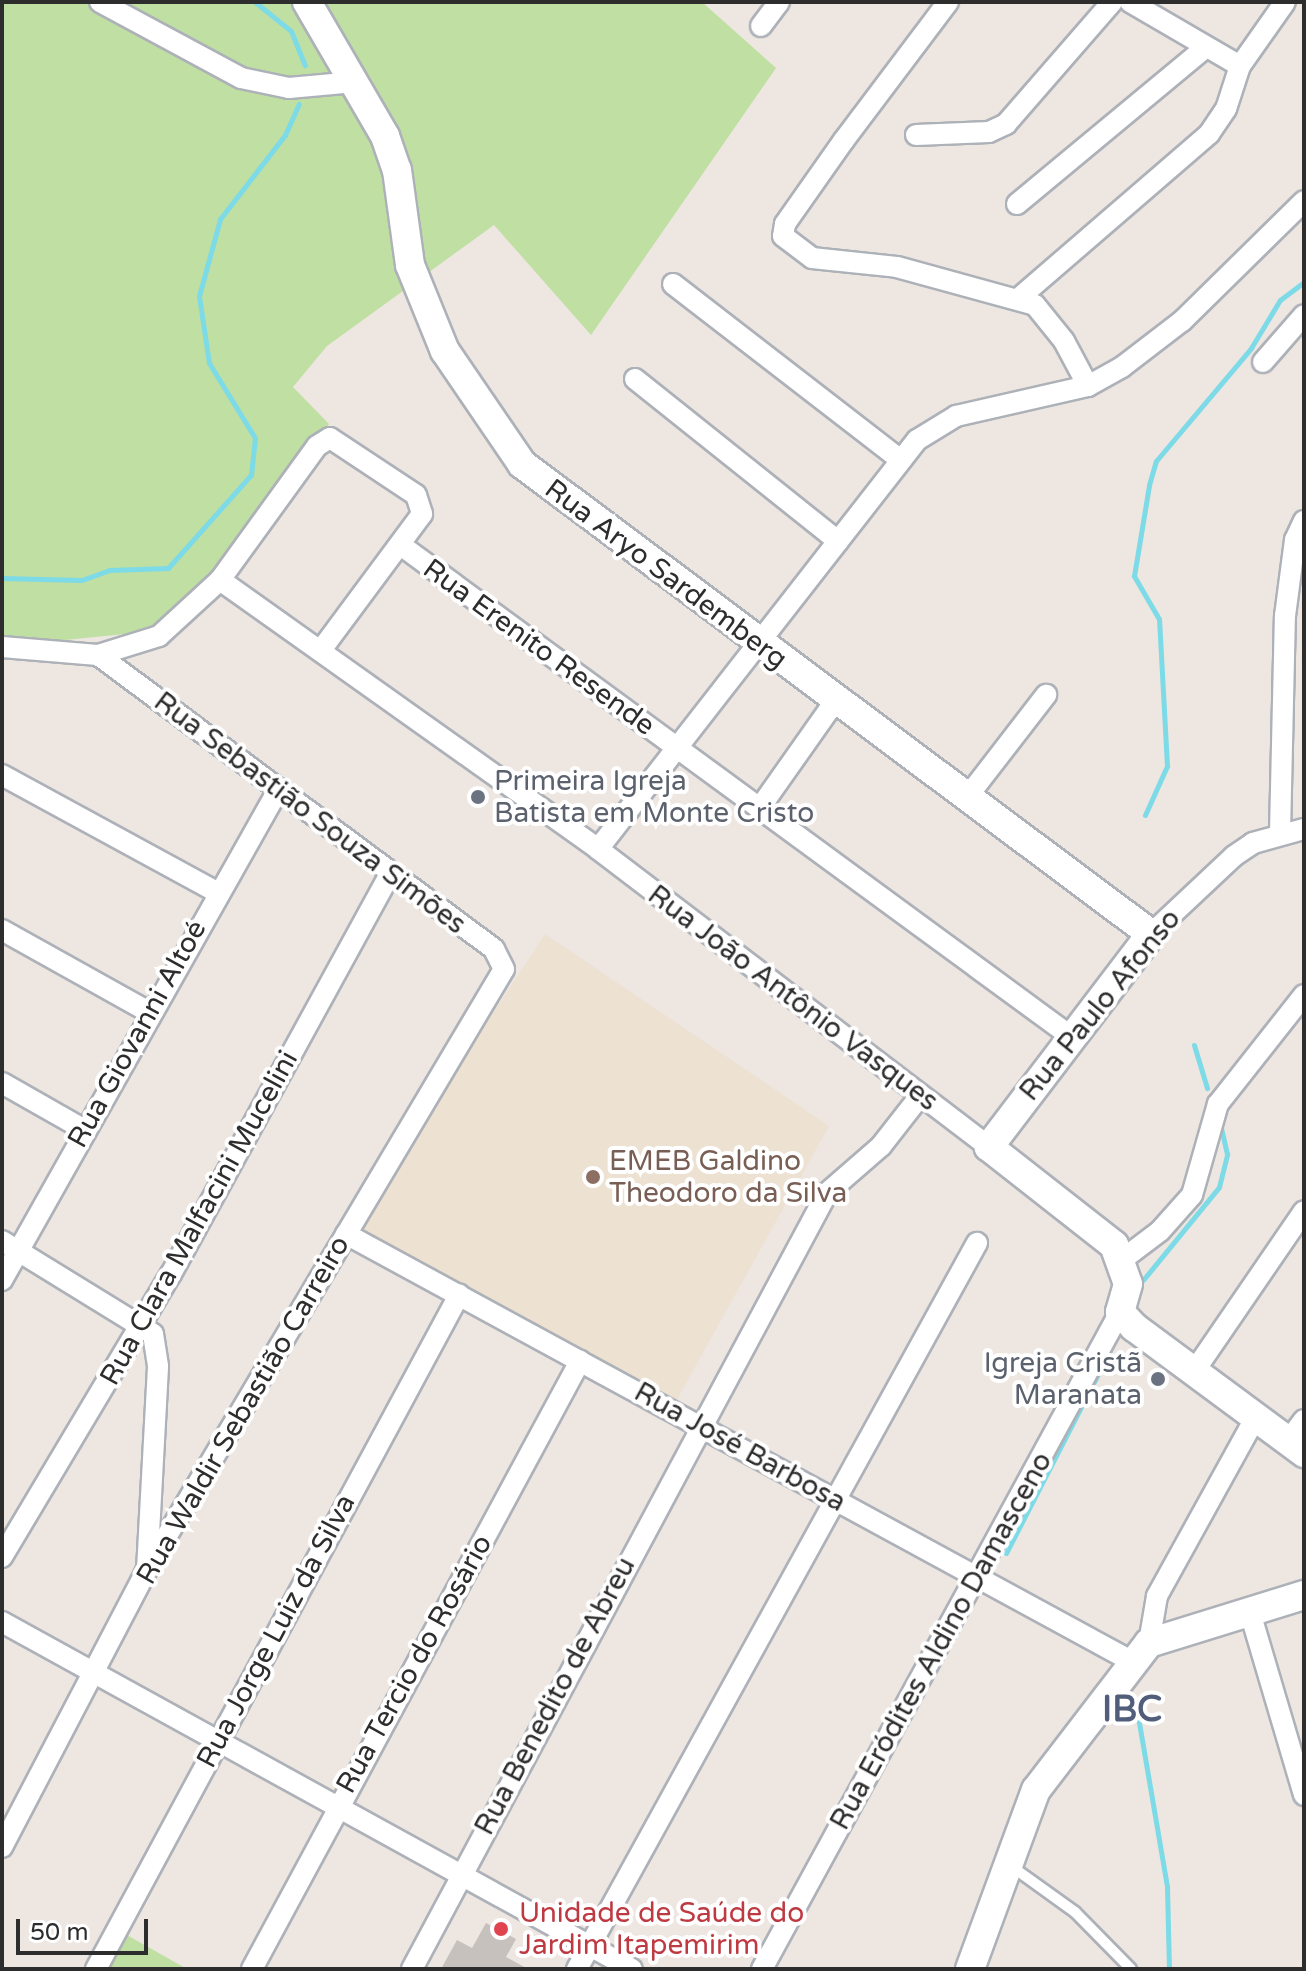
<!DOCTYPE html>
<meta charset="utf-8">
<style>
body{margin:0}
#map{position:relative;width:1306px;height:1971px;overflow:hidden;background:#ede6e1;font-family:"Varela Round",sans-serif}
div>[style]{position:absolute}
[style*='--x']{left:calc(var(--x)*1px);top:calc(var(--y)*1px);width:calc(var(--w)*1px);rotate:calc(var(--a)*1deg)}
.education>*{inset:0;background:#ede1d2}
.green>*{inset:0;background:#c0dfa2}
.stream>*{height:5px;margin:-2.5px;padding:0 2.5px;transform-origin:2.5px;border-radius:2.5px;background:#7ddae7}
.building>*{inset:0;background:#c6c1bc}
.roads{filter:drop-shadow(2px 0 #adb1b8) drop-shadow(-2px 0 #adb1b8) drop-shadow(0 2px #adb1b8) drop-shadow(0 -2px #adb1b8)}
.lane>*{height:10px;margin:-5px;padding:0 5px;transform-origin:5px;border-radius:5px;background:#fff}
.street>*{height:20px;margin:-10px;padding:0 10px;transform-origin:10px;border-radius:10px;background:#fff}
.secondary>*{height:28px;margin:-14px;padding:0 14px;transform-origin:14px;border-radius:14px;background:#fff}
.dots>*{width:22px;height:22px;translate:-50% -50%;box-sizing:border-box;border:4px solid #fff;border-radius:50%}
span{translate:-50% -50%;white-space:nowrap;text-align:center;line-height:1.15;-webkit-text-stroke:8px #fff;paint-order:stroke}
.street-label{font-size:28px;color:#2d2d2d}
.worship-label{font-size:28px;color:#5b616d}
.left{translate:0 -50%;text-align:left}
.right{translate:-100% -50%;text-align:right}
.education-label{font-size:28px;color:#785e54}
.health-label{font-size:28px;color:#be3a42}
.district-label{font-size:36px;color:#505e7b;font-weight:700}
.frame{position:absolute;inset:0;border:4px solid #2d2d2d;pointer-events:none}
.scale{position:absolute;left:16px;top:1919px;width:132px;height:36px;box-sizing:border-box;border:4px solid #2d2d2d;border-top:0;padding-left:10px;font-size:24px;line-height:28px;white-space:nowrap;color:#2d2d2d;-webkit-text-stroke:6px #fff;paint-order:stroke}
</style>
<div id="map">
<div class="education">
<div style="clip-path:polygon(545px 934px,829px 1126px,675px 1403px,352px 1228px)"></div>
</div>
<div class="green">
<div style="clip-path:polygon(2px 2px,702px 2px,776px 68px,591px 335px,494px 225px,327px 346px,293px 387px,329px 424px,229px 563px,155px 631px,15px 645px,2px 644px)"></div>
<div style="clip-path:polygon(125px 1934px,187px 1969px,108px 1969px)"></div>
</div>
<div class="stream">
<div style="--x:255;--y:2;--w:46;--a:38.9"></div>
<div style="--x:291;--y:31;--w:37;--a:68"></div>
<div style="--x:2;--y:578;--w:80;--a:1.4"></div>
<div style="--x:82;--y:580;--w:30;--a:-20"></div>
<div style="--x:110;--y:570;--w:58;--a:-2"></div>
<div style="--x:168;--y:568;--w:125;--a:-48.3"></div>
<div style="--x:251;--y:475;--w:37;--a:-84"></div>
<div style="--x:255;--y:438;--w:88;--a:-121.5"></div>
<div style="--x:209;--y:363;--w:68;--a:-98.5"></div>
<div style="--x:199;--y:296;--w:80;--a:-74.7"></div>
<div style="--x:220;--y:219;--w:106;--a:-52.3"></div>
<div style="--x:285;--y:135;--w:34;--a:-66"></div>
<div style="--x:1145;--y:815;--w:54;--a:-65.8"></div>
<div style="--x:1167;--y:766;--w:147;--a:-93.1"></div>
<div style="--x:1159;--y:619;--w:50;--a:-120.2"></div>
<div style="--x:1134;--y:576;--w:92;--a:-80.6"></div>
<div style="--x:1149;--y:485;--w:25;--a:-74"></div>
<div style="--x:1156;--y:461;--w:148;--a:-49.9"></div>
<div style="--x:1251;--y:348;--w:56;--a:-58.9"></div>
<div style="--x:1280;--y:300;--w:30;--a:-37"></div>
<div style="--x:1194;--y:1045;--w:45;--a:73.2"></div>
<div style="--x:1143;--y:1280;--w:120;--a:-50.7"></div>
<div style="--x:1219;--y:1187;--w:34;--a:-76"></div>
<div style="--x:1227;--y:1154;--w:26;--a:-103"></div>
<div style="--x:1006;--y:1553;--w:227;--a:-62.8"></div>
<div style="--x:1136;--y:1705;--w:185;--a:80.3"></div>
<div style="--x:1167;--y:1887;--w:82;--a:88.6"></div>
</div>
<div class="building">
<div style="clip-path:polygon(486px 1923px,516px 1939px,506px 1957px,528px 1969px,441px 1969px,457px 1940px,472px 1948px)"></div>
</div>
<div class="roads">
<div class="lane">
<div style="--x:1011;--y:1866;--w:79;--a:35.7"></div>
<div style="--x:1075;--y:1912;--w:80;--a:45.5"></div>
</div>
<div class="street">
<div style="--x:100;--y:2;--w:160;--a:28.3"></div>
<div style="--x:241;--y:78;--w:49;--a:11.8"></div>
<div style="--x:289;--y:88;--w:66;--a:-5.2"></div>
<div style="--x:948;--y:2;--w:173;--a:127"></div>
<div style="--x:844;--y:140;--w:103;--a:125.1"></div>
<div style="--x:785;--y:224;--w:12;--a:99"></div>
<div style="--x:783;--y:236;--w:36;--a:37"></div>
<div style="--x:812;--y:258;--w:85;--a:6"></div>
<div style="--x:897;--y:267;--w:143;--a:15.4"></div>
<div style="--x:1035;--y:305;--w:46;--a:51.1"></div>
<div style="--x:1064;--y:341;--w:51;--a:61.9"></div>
<div style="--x:1130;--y:2;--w:127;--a:30.2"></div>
<div style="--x:761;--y:26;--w:30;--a:-53"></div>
<div style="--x:916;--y:135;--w:73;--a:-2.4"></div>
<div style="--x:989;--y:132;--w:19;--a:-25"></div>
<div style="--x:1006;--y:124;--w:162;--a:-49"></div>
<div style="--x:1017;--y:204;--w:246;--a:-39.7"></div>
<div style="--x:673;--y:284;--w:288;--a:37.7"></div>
<div style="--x:1019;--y:298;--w:251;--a:-40.8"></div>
<div style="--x:1209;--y:134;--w:30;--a:-56"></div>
<div style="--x:1226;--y:109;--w:45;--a:-72"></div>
<div style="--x:1240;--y:66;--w:78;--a:-54.9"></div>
<div style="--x:1263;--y:362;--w:62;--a:-48.9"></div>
<div style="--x:635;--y:379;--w:260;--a:38.6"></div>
<div style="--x:402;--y:546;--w:827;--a:36.25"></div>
<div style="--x:220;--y:580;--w:464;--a:35.4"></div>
<div style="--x:598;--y:849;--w:492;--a:37.3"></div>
<div style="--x:2;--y:647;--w:96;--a:4.8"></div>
<div style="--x:98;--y:655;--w:64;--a:-17.3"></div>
<div style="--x:159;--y:636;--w:83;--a:-42.6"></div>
<div style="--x:220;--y:580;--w:165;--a:-54.1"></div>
<div style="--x:317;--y:446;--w:15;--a:-32"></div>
<div style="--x:330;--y:438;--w:103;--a:33.5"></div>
<div style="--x:416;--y:495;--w:20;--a:72"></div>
<div style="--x:422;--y:514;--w:169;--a:126.6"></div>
<div style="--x:2;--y:775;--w:245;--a:28.6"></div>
<div style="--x:968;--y:796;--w:128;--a:-52.3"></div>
<div style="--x:759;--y:809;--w:133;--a:-54.8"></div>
<div style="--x:1280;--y:833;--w:217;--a:-88.7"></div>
<div style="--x:1285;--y:616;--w:77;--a:-82.5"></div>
<div style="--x:1295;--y:540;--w:21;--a:-65"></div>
<div style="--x:598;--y:849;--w:519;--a:-52.05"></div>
<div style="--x:917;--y:440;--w:46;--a:-31.6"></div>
<div style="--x:956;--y:416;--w:135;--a:-12.8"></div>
<div style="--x:1088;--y:386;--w:39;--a:-29"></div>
<div style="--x:1122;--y:367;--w:76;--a:-37.5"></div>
<div style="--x:1182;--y:321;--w:171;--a:-44.5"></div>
<div style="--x:2;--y:930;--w:168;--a:29.2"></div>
<div style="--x:1151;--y:934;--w:114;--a:-43.2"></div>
<div style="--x:1234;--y:856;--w:23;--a:-34"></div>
<div style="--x:1253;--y:843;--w:53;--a:-15.4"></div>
<div style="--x:2;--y:1083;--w:93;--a:29.6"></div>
<div style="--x:346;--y:1234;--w:896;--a:28.54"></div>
<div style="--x:2;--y:1241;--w:177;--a:31.6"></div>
<div style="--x:153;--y:1334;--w:33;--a:81"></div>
<div style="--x:158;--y:1367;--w:200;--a:93.1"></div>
<div style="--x:1123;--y:1259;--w:46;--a:-37.1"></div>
<div style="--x:1160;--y:1231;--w:48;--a:-48.4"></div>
<div style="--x:1192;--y:1195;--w:95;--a:-74.1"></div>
<div style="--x:1218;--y:1104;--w:139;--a:-51.7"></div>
<div style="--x:2;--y:1280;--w:560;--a:-60.6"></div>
<div style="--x:1193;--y:1373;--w:196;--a:-55.6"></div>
<div style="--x:1288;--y:1441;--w:26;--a:-53"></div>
<div style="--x:2;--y:1557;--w:330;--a:-59.2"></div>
<div style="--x:171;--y:1274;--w:454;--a:-61.3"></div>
<div style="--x:1249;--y:1609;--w:194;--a:73.5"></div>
<div style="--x:2;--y:1622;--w:719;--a:28.85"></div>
<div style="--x:1149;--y:1643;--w:48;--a:-80.3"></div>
<div style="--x:1157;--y:1596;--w:205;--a:-61.1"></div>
<div style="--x:2;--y:1847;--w:311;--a:-62.4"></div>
<div style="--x:146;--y:1571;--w:700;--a:-59.26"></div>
<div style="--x:504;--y:969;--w:22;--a:-117"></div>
<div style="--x:494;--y:949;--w:493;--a:-143.4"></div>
<div style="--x:96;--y:1969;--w:766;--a:-61.69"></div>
<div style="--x:252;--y:1969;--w:691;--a:-61.65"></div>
<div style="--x:412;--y:1969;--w:880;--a:-61.86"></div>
<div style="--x:827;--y:1193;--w:72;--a:-41"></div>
<div style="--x:881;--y:1146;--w:63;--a:-52"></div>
<div style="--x:577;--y:1969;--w:829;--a:-61.15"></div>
<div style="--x:762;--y:1969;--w:748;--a:-61.41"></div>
</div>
<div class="secondary">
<div style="--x:307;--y:2;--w:155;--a:59.8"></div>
<div style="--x:385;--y:136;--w:36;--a:71"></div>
<div style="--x:397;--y:170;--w:96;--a:82.2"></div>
<div style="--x:410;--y:265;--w:93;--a:67.9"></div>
<div style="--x:445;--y:351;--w:137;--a:55.7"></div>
<div style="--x:522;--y:464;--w:785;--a:36.77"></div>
<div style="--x:1151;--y:934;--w:268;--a:127.3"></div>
<div style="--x:989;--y:1147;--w:159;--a:38.1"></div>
<div style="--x:1114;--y:1245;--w:41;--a:70.3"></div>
<div style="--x:1128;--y:1284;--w:29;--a:106"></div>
<div style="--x:1120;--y:1312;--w:21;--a:47"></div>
<div style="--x:1134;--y:1327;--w:212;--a:36.5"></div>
<div style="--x:970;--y:1969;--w:191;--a:-69.8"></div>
<div style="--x:1036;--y:1790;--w:185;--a:-52.5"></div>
<div style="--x:1149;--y:1643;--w:162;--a:-17.2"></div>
</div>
</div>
<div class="dots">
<div style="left:478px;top:797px;background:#6b7280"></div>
<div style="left:593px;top:1177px;background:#8d6e63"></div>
<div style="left:1158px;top:1379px;background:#6b7280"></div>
<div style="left:501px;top:1929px;background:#e0444e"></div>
</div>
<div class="street-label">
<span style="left:666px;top:574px;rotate:37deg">Rua Aryo Sardemberg</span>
<span style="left:539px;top:647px;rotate:36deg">Rua Erenito Resende</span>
<span style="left:310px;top:813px;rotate:37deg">Rua Sebastião Souza Simões</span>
<span style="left:793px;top:998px;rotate:37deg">Rua João Antônio Vasques</span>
<span style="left:1100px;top:1005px;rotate:-51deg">Rua Paulo Afonso</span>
<span style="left:137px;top:1034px;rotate:-61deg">Rua Giovanni Altoé</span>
<span style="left:199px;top:1218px;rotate:-61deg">Rua Clara Malfacini Mucelini</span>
<span style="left:243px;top:1410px;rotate:-60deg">Rua Waldir Sebastião Carreiro</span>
<span style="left:740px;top:1447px;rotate:29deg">Rua José Barbosa</span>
<span style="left:276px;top:1631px;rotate:-62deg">Rua Jorge Luiz da Silva</span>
<span style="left:941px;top:1641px;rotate:-61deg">Rua Eródites Aldino Damasceno</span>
<span style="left:414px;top:1664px;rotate:-61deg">Rua Tercio do Rosário</span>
<span style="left:555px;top:1696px;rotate:-62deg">Rua Benedito de Abreu</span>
</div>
<div class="worship-label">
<span class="left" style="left:494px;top:797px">Primeira Igreja<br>Batista em Monte Cristo</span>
<span class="right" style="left:1142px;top:1379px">Igreja Cristã<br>Maranata</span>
</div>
<div class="education-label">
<span class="left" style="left:609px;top:1177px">EMEB Galdino<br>Theodoro da Silva</span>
</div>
<div class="health-label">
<span class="left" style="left:519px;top:1929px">Unidade de Saúde do<br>Jardim Itapemirim</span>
</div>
<div class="district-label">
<span style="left:1132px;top:1710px">IBC</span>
</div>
<div class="frame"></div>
<div class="scale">50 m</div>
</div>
